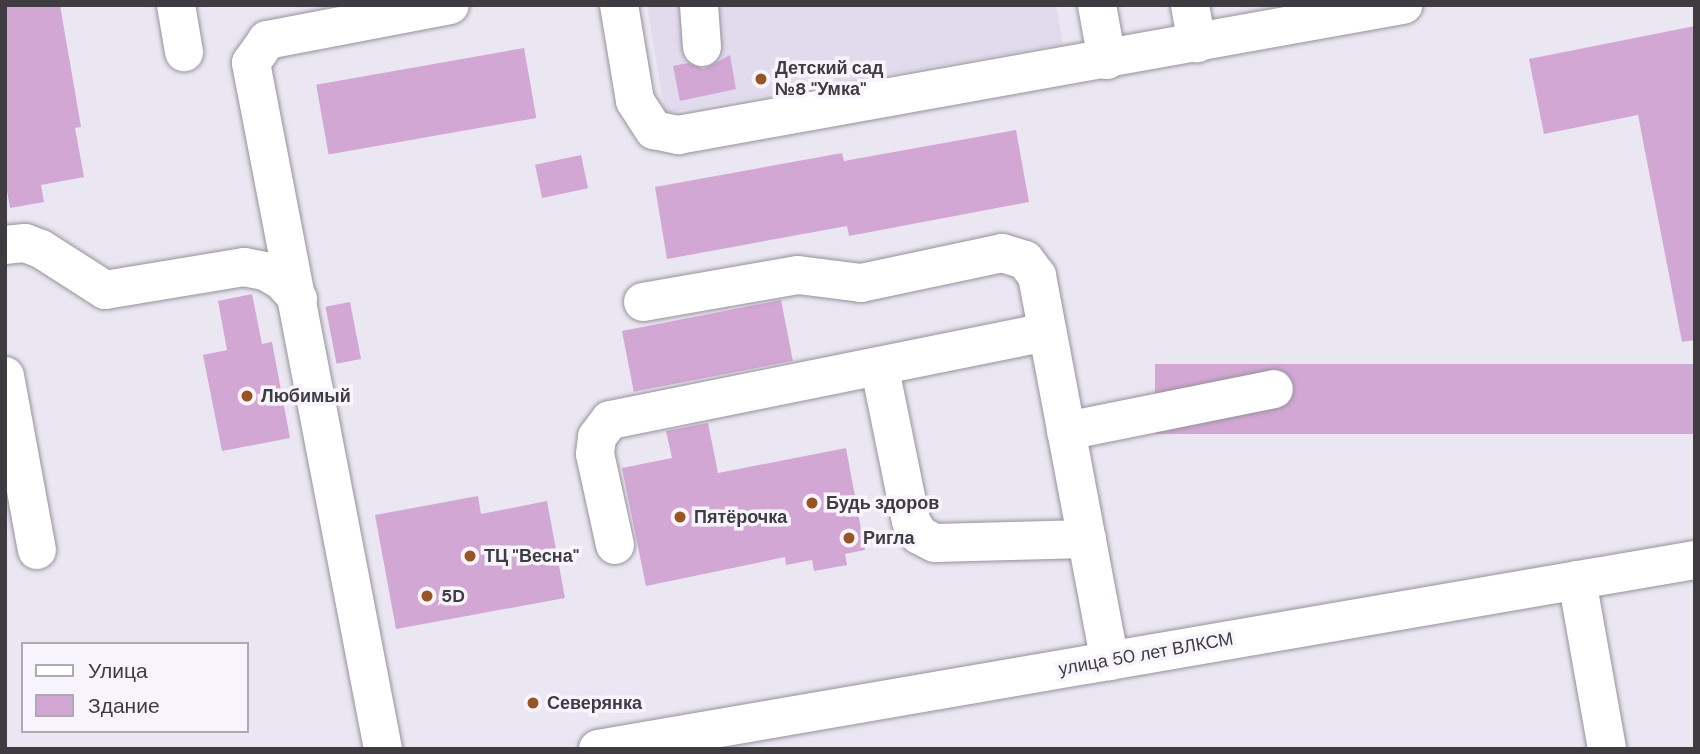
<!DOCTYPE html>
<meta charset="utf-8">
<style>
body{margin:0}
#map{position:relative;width:1700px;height:754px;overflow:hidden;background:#ebe7f2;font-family:"DM Sans",sans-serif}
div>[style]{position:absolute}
.built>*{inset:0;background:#e2dbee}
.building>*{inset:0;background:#d3a7d4;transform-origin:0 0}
.roads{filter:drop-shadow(0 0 2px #96929c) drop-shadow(0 0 2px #96929c)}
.minor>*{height:38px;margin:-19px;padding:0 19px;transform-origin:19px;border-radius:19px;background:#fff}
.major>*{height:38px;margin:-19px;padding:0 19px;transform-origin:19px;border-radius:19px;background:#fff}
.dots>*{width:19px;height:19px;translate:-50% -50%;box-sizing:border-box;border:4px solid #f8f4fe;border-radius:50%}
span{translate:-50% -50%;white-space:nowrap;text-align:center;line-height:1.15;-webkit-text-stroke:7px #f8f4fe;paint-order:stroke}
.poi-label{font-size:18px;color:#3e3c41;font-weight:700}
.left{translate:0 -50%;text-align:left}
.street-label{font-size:18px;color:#3e3c41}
.frame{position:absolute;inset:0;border:7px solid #3e3c41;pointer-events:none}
.legend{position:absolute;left:21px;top:642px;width:228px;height:91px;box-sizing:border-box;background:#f8f4fe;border:2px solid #aeaab2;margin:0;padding:9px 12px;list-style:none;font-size:21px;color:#3e3c41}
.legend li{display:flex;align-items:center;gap:14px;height:35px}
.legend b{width:35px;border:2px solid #aeaab2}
</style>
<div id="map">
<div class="built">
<i style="clip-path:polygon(647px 5px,1056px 5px,1063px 44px,665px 113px)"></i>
</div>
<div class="building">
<i style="clip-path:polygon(5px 5px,60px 5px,81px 127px,75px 128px,84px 177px,41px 185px,44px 202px,10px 208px,5px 179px)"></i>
<i style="clip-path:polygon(1695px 26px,1695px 340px,1682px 342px,1638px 115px,1544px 134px,1529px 59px)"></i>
<i style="left:524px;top:48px;width:71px;height:211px;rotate:80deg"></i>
<i style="clip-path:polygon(730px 55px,736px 89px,680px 101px,673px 66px,688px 63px,704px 69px)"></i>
<i style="clip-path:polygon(1016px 130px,1029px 202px,849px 236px,847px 226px,667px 259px,655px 187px,842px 153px,844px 161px)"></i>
<i style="left:581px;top:155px;width:34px;height:47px;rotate:78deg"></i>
<i style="clip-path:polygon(252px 294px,262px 344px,272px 342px,290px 438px,222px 451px,203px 355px,227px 350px,218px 301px)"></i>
<i style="left:781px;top:300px;width:62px;height:162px;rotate:79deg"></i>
<i style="left:350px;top:302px;width:58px;height:25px;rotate:79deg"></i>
<i style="left:1695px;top:364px;width:70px;height:540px;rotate:90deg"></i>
<i style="clip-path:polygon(708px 423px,718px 473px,846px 448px,865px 550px,845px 554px,847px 565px,814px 571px,812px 560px,786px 565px,785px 557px,646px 586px,622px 468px,672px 458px,666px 431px)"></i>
<i style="clip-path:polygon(478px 496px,481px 514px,547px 501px,565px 598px,396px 629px,375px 515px)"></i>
</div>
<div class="roads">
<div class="minor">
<i style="left:176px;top:5px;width:48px;rotate:80.3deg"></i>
<i style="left:619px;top:5px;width:97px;rotate:80.5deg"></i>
<i style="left:635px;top:101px;width:35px;rotate:57deg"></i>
<i style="left:654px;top:130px;width:25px;rotate:12deg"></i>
<i style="left:678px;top:135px;width:737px;rotate:-10.17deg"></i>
<i style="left:699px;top:5px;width:42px;rotate:85.9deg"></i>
<i style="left:1097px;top:5px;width:56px;rotate:79.7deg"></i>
<i style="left:1190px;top:5px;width:39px;rotate:80deg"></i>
<i style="left:5px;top:245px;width:20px;rotate:-6deg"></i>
<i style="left:25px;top:243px;width:17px;rotate:21deg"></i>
<i style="left:41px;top:249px;width:76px;rotate:32.6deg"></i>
<i style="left:105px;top:290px;width:141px;rotate:-9.4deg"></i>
<i style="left:244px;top:267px;width:21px;rotate:11deg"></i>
<i style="left:265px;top:271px;width:20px;rotate:30deg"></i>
<i style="left:282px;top:281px;width:24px;rotate:48deg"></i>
<i style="left:643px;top:302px;width:157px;rotate:-9.9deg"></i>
<i style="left:798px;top:275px;width:64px;rotate:7.2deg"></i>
<i style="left:861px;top:283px;width:144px;rotate:-12deg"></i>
<i style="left:1002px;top:253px;width:24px;rotate:17deg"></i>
<i style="left:1025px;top:260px;width:20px;rotate:53deg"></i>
<i style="left:1037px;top:276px;width:392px;rotate:79.3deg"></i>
<i style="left:880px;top:369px;width:155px;rotate:78.5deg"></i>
<i style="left:911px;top:521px;width:16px;rotate:60deg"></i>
<i style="left:919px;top:535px;width:18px;rotate:27deg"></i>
<i style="left:935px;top:543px;width:152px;rotate:-1.5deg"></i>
<i style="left:5px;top:376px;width:177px;rotate:79.6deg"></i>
<i style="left:1066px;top:431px;width:212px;rotate:-11.4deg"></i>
<i style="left:615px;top:545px;width:93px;rotate:-102.4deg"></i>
<i style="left:595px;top:454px;width:17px;rotate:-83deg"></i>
<i style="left:597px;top:437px;width:21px;rotate:-53deg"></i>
<i style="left:610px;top:420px;width:446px;rotate:-11.4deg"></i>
<i style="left:1577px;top:580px;width:172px;rotate:79.9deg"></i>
<i style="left:383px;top:749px;width:699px;rotate:-100.89deg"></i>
<i style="left:251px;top:63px;width:28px;rotate:-55deg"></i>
<i style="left:267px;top:40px;width:186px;rotate:-10.8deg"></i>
</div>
<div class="major">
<i style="left:598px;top:749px;width:1113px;rotate:-9.78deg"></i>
</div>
</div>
<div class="dots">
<i style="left:761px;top:79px;background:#975523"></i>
<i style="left:247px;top:396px;background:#975523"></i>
<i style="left:812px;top:503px;background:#975523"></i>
<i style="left:680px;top:517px;background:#975523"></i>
<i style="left:849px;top:538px;background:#975523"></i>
<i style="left:470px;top:556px;background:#975523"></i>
<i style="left:427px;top:596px;background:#975523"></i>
<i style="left:533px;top:703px;background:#975523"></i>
</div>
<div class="poi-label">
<span class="left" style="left:775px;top:79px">Детский сад<br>№8 "Умка"</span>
<span class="left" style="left:261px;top:396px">Любимый</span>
<span class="left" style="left:826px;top:503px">Будь здоров</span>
<span class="left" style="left:694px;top:517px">Пятёрочка</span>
<span class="left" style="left:863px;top:538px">Ригла</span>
<span class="left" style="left:484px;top:556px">ТЦ "Весна"</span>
<span class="left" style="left:441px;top:596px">5D</span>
<span class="left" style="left:547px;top:703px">Северянка</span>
</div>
<div class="street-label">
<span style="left:1146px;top:654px;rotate:-10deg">улица 50 лет ВЛКСМ</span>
</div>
<div class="frame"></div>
<ul class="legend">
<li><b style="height:9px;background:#fff"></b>Улица</li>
<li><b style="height:19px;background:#d3a7d4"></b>Здание</li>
</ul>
</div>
